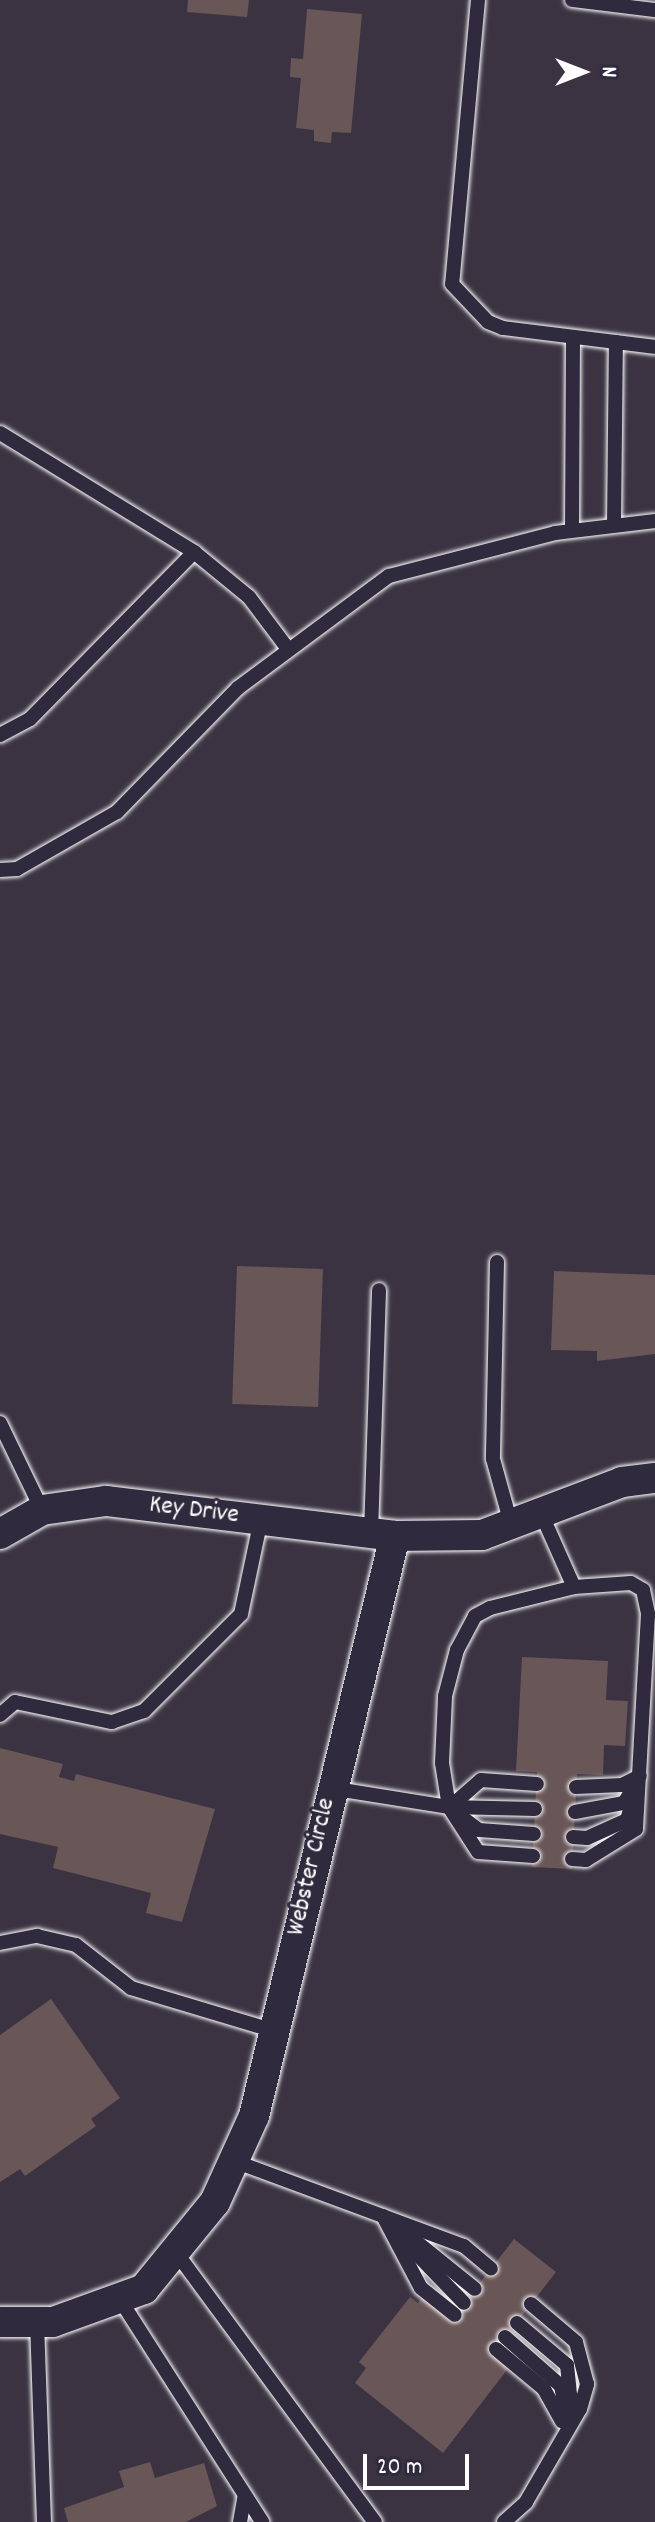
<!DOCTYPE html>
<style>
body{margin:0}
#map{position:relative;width:655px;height:2522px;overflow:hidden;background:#3b3342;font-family:Dekko,sans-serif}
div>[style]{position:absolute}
.building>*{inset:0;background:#695657;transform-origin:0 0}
.roads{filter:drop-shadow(0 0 2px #fff) drop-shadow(0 0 2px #fff)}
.lane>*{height:14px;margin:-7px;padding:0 7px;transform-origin:7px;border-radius:7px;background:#2f2a3d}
.street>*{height:30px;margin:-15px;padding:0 15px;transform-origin:15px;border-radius:15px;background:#2f2a3d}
span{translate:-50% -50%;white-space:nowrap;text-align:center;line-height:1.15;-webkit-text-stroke:6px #2f2a3d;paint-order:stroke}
.street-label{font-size:26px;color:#fff}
.north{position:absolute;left:543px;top:32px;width:80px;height:80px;-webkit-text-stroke:6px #2f2a3d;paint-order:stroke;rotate:90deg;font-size:22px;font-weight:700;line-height:32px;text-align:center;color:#fff}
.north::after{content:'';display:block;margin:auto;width:28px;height:36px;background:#fff;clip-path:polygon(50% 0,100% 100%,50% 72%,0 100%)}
.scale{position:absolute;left:363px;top:2454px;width:106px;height:36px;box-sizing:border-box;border:4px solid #fff;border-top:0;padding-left:10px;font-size:24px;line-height:28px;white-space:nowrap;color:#fff;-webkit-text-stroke:6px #2f2a3d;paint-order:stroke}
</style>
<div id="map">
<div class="building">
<i style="clip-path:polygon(188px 0,249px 0,247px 17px,187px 12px)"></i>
<i style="clip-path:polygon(307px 9px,362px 14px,351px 133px,332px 132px,331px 143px,314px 141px,314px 130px,296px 128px,301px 78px,290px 77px,291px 58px,303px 59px)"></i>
<i style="left:237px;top:1266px;width:86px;height:138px;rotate:2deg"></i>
<i style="clip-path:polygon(554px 1271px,655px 1275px,655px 1354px,597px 1361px,597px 1351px,551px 1350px)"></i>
<i style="clip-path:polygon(522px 1657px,608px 1661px,606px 1700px,628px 1701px,625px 1746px,604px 1745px,603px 1775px,577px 1774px,572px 1869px,532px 1867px,537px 1772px,516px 1771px)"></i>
<i style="clip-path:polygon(0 1748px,63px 1764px,59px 1777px,74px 1781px,76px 1774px,215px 1809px,182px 1922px,146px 1913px,151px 1893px,53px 1868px,58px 1847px,0 1834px)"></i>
<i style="clip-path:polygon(51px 1999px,120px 2098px,91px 2119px,96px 2126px,25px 2176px,20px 2169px,0 2182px,0 2035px)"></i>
<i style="clip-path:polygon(514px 2239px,556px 2272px,493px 2353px,510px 2366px,443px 2453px,355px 2383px,366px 2368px,359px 2362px,410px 2297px,418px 2303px,422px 2297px,451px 2320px)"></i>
<i style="clip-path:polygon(150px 2462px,155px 2478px,204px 2463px,217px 2506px,186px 2522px,68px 2522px,64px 2508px,124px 2487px,119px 2471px)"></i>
</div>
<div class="roads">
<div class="lane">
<i style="left:478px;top:0;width:285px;rotate:95.2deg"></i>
<i style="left:452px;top:284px;width:52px;rotate:46.5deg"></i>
<i style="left:488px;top:322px;width:16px;rotate:22deg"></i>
<i style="left:503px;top:328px;width:153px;rotate:7.1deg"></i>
<i style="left:572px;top:0;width:84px;rotate:6.9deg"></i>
<i style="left:0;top:433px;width:228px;rotate:31.5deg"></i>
<i style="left:194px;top:552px;width:71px;rotate:39.3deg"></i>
<i style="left:249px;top:597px;width:65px;rotate:53.1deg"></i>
<i style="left:614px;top:525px;width:183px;rotate:-89.4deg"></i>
<i style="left:572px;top:530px;width:193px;rotate:-89.7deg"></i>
<i style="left:0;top:735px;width:34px;rotate:-28deg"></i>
<i style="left:30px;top:719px;width:234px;rotate:-45.5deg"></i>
<i style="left:0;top:870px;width:17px;rotate:-3deg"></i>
<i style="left:17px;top:869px;width:115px;rotate:-29.7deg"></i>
<i style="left:117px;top:812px;width:173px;rotate:-45.7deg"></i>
<i style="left:238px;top:688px;width:188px;rotate:-36.6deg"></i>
<i style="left:389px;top:576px;width:171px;rotate:-14.5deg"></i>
<i style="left:555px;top:533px;width:101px;rotate:-6.8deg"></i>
<i style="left:497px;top:1262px;width:197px;rotate:91.2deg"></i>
<i style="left:493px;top:1459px;width:67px;rotate:74.5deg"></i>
<i style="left:0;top:1423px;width:97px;rotate:64.2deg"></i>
<i style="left:541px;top:1513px;width:81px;rotate:66deg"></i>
<i style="left:371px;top:1533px;width:243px;rotate:-88.1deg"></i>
<i style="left:0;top:1715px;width:20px;rotate:-41deg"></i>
<i style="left:15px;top:1702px;width:99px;rotate:11.7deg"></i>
<i style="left:112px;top:1722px;width:34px;rotate:-19deg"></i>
<i style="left:144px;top:1711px;width:137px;rotate:-45deg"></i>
<i style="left:241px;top:1614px;width:97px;rotate:-78.1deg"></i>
<i style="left:576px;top:1787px;width:46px;rotate:-2.5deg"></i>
<i style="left:622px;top:1785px;width:20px;rotate:-27deg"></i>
<i style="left:330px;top:1788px;width:121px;rotate:9.1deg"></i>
<i style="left:449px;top:1807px;width:86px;rotate:1.3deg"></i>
<i style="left:450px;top:1807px;width:41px;rotate:-41.1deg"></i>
<i style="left:481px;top:1780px;width:56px;rotate:4.1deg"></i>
<i style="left:575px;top:1812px;width:50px;rotate:-10.4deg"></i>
<i style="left:624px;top:1803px;width:15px;rotate:-58deg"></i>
<i style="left:459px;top:1815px;width:25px;rotate:37deg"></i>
<i style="left:479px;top:1830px;width:55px;rotate:4.2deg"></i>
<i style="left:573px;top:1837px;width:14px;rotate:4deg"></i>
<i style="left:587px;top:1838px;width:44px;rotate:-24.2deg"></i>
<i style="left:627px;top:1820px;width:18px;rotate:-74deg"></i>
<i style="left:533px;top:1856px;width:55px;rotate:-175.8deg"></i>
<i style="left:478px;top:1852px;width:54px;rotate:-122.8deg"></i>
<i style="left:449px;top:1807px;width:45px;rotate:-99deg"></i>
<i style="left:442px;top:1763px;width:67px;rotate:-87.4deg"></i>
<i style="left:445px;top:1696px;width:48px;rotate:-75.4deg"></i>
<i style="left:457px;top:1650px;width:38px;rotate:-62deg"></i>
<i style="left:475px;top:1616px;width:17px;rotate:-28deg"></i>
<i style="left:490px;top:1608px;width:87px;rotate:-14deg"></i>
<i style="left:574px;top:1587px;width:57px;rotate:-4deg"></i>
<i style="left:631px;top:1583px;width:14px;rotate:30deg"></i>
<i style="left:643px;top:1590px;width:25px;rotate:78deg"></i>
<i style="left:648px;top:1614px;width:215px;rotate:93.2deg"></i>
<i style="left:636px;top:1829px;width:59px;rotate:148.2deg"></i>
<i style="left:586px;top:1860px;width:14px;rotate:-176deg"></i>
<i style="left:0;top:1943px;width:38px;rotate:-11deg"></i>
<i style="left:37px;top:1936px;width:40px;rotate:13deg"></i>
<i style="left:76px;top:1945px;width:70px;rotate:38deg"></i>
<i style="left:131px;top:1988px;width:149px;rotate:16.7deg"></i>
<i style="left:234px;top:2161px;width:245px;rotate:20.3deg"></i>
<i style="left:464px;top:2246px;width:35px;rotate:40deg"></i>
<i style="left:383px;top:2216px;width:81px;rotate:62.2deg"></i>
<i style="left:421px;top:2288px;width:43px;rotate:38.5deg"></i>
<i style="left:403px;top:2231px;width:92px;rotate:38.9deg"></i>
<i style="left:404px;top:2241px;width:86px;rotate:45.9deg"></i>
<i style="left:175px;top:2251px;width:337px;rotate:53.6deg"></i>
<i style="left:119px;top:2298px;width:266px;rotate:57.4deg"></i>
<i style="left:37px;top:2322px;width:200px;rotate:88deg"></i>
<i style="left:517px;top:2323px;width:65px;rotate:40deg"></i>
<i style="left:567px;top:2365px;width:48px;rotate:84.1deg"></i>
<i style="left:505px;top:2337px;width:74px;rotate:41.2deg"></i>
<i style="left:561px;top:2386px;width:26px;rotate:79deg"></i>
<i style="left:496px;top:2349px;width:62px;rotate:39.8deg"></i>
<i style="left:544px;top:2389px;width:37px;rotate:61deg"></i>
<i style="left:240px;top:2522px;width:27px;rotate:-80deg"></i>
<i style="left:504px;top:2522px;width:30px;rotate:-42deg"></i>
<i style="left:526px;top:2502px;width:108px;rotate:-59.9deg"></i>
<i style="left:580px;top:2409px;width:26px;rotate:-74deg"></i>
<i style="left:587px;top:2384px;width:43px;rotate:-104.7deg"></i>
<i style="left:576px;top:2342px;width:59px;rotate:-139.8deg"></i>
</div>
<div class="street">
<i style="left:0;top:1534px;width:48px;rotate:-29.7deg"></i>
<i style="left:42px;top:1510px;width:65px;rotate:-8deg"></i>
<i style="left:106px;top:1501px;width:291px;rotate:6.9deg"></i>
<i style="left:0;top:2322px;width:53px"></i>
<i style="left:53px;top:2322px;width:97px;rotate:-19.9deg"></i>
<i style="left:144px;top:2289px;width:112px;rotate:-50.8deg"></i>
<i style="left:215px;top:2202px;width:94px;rotate:-65.6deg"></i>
<i style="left:254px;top:2116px;width:597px;rotate:-76.34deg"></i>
<i style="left:395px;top:1536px;width:87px;rotate:-0.7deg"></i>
<i style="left:482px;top:1535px;width:150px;rotate:-20.7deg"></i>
<i style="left:622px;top:1482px;width:33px;rotate:-7deg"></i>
</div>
</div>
<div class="street-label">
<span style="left:194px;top:1511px;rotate:7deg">Key Drive</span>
<span style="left:312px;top:1867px;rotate:-77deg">Webster Circle</span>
</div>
<div class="north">N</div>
<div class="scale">20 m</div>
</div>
